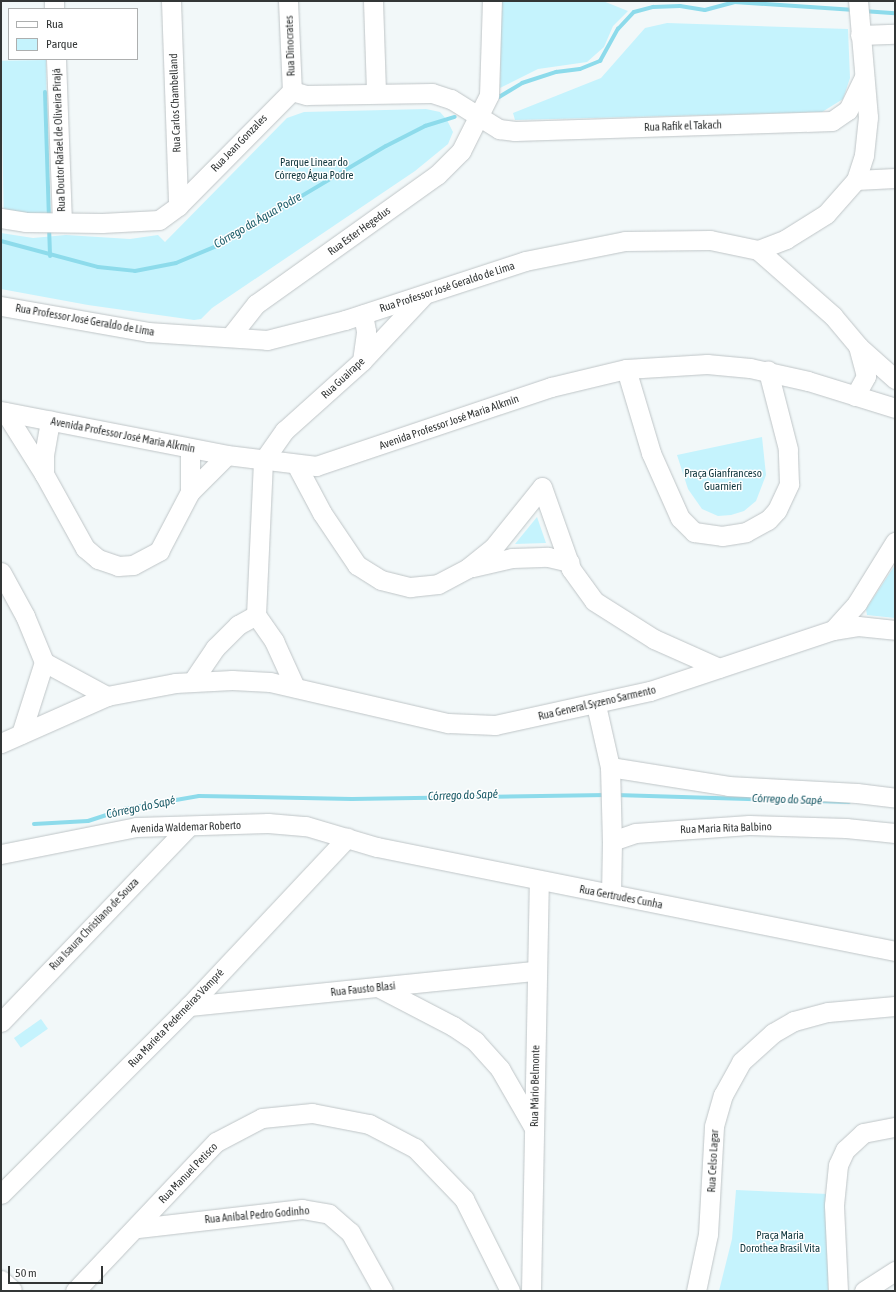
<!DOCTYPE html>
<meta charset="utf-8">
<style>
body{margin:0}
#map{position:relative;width:896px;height:1292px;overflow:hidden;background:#f2f8f9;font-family:"Asap Condensed",sans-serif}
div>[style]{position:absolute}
.green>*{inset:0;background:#c5f3fd;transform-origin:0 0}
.stream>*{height:4px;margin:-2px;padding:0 2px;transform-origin:2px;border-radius:2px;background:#8ddbeb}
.roads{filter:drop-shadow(0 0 1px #bfc5c7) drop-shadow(0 0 1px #bfc5c7)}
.minor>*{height:19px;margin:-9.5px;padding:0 9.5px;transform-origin:9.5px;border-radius:9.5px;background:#fff}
.major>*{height:22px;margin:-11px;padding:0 11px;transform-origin:11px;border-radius:11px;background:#fff}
span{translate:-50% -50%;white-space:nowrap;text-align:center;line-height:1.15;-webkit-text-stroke:3px #fff;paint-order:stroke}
.street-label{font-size:11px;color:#333636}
.park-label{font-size:11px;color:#10363d}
.water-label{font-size:12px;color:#205f6b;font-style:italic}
.frame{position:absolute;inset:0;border:2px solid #333636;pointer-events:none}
.legend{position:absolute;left:8px;top:8px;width:130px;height:52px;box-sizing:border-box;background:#fff;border:1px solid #adafaf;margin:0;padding:5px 7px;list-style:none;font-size:12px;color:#333636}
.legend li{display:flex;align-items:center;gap:8px;height:20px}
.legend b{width:20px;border:1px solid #adafaf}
.scale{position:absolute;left:8px;top:1266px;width:95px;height:18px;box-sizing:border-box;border:2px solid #333636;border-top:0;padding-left:5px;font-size:12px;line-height:14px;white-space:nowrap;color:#333636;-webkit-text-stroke:3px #fff;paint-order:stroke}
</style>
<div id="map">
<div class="green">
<i style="clip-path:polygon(501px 1px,603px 1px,628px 11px,613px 26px,604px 47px,587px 62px,538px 69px,500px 88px)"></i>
<i style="clip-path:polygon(667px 23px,848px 29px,850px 78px,843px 99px,822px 112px,515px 120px,513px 113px,601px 78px,645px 28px)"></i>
<i style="left:46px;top:60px;width:153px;height:45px;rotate:89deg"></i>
<i style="clip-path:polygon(426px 109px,440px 112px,447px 120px,453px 132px,448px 144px,415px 171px,212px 308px,201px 319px,194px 320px,88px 305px,1px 289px,1px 233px,33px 238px,66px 235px,130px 239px,158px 235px,165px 242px,287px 118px,304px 112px)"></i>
<i style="clip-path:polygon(762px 437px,766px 475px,756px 501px,744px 511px,731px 515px,718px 516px,702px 509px,688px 489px,677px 455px)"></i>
<i style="clip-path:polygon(537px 517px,546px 543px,515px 544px)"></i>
<i style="clip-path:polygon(895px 565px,895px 618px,867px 615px,866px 609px)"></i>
<i style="left:41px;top:1019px;width:12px;height:33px;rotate:55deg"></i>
<i style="clip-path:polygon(736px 1190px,828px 1194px,828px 1291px,719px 1291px,732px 1239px)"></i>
</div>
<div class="stream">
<i style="left:863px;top:11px;width:32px;rotate:4deg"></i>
<i style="left:45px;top:92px;width:125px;rotate:88.2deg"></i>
<i style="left:499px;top:97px;width:27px;rotate:-31deg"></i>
<i style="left:522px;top:83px;width:36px;rotate:-18deg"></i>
<i style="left:556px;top:72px;width:24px;rotate:-7deg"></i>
<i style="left:580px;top:69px;width:22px;rotate:-22deg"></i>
<i style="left:600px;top:61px;width:37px;rotate:-61deg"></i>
<i style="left:618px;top:29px;width:23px;rotate:-47deg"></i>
<i style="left:634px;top:12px;width:20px;rotate:-15deg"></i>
<i style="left:653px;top:7px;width:27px;rotate:-2deg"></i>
<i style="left:680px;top:6px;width:25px;rotate:9deg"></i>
<i style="left:705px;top:10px;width:30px;rotate:-15deg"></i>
<i style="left:734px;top:2px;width:121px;rotate:3.8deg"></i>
<i style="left:49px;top:226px;width:30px;rotate:88deg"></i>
<i style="left:1px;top:241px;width:100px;rotate:15deg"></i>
<i style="left:98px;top:267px;width:37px;rotate:6deg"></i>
<i style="left:135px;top:271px;width:42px;rotate:-11deg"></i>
<i style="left:176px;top:263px;width:47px;rotate:-22.7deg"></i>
<i style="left:219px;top:245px;width:194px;rotate:-30.7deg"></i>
<i style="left:386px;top:146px;width:44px;rotate:-27.1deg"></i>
<i style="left:425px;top:126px;width:31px;rotate:-17deg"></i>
<i style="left:616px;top:795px;width:233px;rotate:1.7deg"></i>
<i style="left:34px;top:824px;width:54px;rotate:-3.2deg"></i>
<i style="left:88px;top:821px;width:38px;rotate:-18deg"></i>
<i style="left:124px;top:809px;width:76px;rotate:-9.8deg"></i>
<i style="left:199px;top:796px;width:153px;rotate:1.1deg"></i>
<i style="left:352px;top:799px;width:255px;rotate:-0.9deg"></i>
</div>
<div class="roads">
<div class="minor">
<i style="left:54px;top:1px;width:8px;rotate:90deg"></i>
<i style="left:171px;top:1px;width:205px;rotate:88deg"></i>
<i style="left:288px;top:1px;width:90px;rotate:87.5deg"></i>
<i style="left:373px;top:1px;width:92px;rotate:88.1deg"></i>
<i style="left:860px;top:35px;width:35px;rotate:-2deg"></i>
<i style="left:56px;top:59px;width:162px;rotate:87.9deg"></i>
<i style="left:856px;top:180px;width:39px;rotate:-3deg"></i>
<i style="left:1px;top:218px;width:24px;rotate:9deg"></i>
<i style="left:25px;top:222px;width:77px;rotate:0.7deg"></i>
<i style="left:102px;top:223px;width:57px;rotate:-3deg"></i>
<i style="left:159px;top:220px;width:24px;rotate:-36deg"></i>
<i style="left:178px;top:206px;width:162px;rotate:-45.3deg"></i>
<i style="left:292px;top:91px;width:15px;rotate:16deg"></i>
<i style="left:306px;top:95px;width:126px;rotate:-0.9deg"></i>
<i style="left:432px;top:93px;width:20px;rotate:18deg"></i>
<i style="left:451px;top:99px;width:57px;rotate:32deg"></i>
<i style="left:499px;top:129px;width:16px;rotate:7deg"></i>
<i style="left:515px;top:131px;width:317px;rotate:-1.8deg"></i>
<i style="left:832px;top:121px;width:19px;rotate:-35deg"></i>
<i style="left:848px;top:110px;width:37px;rotate:-64deg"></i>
<i style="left:758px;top:250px;width:30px;rotate:-21deg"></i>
<i style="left:786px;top:239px;width:47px;rotate:-32deg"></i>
<i style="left:826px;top:214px;width:45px;rotate:-48.6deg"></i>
<i style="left:856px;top:180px;width:26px;rotate:-72deg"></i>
<i style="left:864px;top:155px;width:38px;rotate:-84deg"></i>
<i style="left:868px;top:117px;width:116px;rotate:-94.9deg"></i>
<i style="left:1px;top:306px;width:149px;rotate:10deg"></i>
<i style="left:148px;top:332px;width:119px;rotate:3.8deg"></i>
<i style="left:267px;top:340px;width:81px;rotate:-14.4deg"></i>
<i style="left:345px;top:320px;width:189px;rotate:-18.1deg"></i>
<i style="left:525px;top:261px;width:102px;rotate:-11.3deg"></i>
<i style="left:625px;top:241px;width:85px;rotate:-0.7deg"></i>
<i style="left:710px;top:240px;width:49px;rotate:11.8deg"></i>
<i style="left:758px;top:250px;width:100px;rotate:41.3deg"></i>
<i style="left:833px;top:316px;width:39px;rotate:50deg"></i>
<i style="left:858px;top:346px;width:50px;rotate:41.7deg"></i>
<i style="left:230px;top:337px;width:42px;rotate:-51.8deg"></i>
<i style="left:256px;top:304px;width:222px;rotate:-35.5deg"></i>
<i style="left:437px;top:175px;width:34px;rotate:-45deg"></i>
<i style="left:461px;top:151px;width:63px;rotate:-63.4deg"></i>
<i style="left:489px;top:95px;width:94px;rotate:-88.2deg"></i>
<i style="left:362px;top:361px;width:30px;rotate:-82deg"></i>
<i style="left:366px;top:331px;width:17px;rotate:-100deg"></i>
<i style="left:626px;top:369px;width:88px;rotate:73.4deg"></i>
<i style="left:651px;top:453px;width:71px;rotate:66deg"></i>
<i style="left:680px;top:518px;width:20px;rotate:45deg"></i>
<i style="left:694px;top:532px;width:28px;rotate:8deg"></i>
<i style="left:722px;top:536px;width:24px;rotate:-9deg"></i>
<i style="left:746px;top:532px;width:25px;rotate:-29deg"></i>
<i style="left:768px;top:520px;width:13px;rotate:-48deg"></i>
<i style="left:777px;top:510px;width:29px;rotate:-65deg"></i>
<i style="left:789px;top:484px;width:35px;rotate:-92deg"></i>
<i style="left:788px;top:449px;width:81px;rotate:-104.4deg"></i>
<i style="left:855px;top:396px;width:23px;rotate:-61deg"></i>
<i style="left:866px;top:376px;width:31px;rotate:-105deg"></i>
<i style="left:1px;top:411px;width:230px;rotate:11deg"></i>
<i style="left:227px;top:455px;width:90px;rotate:7deg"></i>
<i style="left:316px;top:466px;width:248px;rotate:-18.6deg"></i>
<i style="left:551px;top:387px;width:77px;rotate:-13.5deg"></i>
<i style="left:626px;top:369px;width:81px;rotate:-3.5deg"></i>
<i style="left:707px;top:364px;width:43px;rotate:5.3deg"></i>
<i style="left:750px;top:368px;width:59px;rotate:12.6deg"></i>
<i style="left:808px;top:381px;width:91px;rotate:17.2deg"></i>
<i style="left:5px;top:412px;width:73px;rotate:57.8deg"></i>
<i style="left:44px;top:474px;width:85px;rotate:61deg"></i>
<i style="left:85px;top:548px;width:17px;rotate:40deg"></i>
<i style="left:98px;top:559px;width:21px;rotate:19deg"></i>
<i style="left:118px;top:566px;width:15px;rotate:-4deg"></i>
<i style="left:133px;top:565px;width:30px;rotate:-28deg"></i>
<i style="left:159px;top:551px;width:67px;rotate:-62.3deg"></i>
<i style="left:190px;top:492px;width:52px;rotate:-45deg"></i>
<i style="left:297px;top:466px;width:53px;rotate:62deg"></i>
<i style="left:322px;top:513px;width:63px;rotate:56.1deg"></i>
<i style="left:357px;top:565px;width:28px;rotate:32deg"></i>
<i style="left:381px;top:580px;width:30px;rotate:14deg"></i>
<i style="left:410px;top:587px;width:28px;rotate:-6deg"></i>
<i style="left:438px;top:584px;width:34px;rotate:-28deg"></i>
<i style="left:468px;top:568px;width:32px;rotate:-39deg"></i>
<i style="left:493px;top:548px;width:78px;rotate:-51.2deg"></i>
<i style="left:542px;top:487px;width:87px;rotate:70.5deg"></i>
<i style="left:571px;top:569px;width:39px;rotate:54deg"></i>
<i style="left:594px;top:601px;width:71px;rotate:32.3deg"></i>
<i style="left:654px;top:639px;width:71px;rotate:24deg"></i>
<i style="left:44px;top:474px;width:19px;rotate:-90deg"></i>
<i style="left:44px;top:455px;width:35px;rotate:-80deg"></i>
<i style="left:190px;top:492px;width:44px;rotate:-90deg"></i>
<i style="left:473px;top:567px;width:40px;rotate:-13deg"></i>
<i style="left:512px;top:558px;width:36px;rotate:-2deg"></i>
<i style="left:548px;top:557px;width:22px;rotate:13deg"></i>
<i style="left:1px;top:572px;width:50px;rotate:61.4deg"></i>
<i style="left:25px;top:616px;width:50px;rotate:67.6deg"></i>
<i style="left:44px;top:662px;width:72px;rotate:28.4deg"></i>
<i style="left:256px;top:615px;width:154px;rotate:-87.4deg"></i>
<i style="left:263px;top:461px;width:37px;rotate:-55deg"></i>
<i style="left:284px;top:431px;width:105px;rotate:-41.9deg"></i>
<i style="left:362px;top:361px;width:89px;rotate:-46.8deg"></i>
<i style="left:256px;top:615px;width:32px;rotate:55deg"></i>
<i style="left:274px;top:641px;width:51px;rotate:65.5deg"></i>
<i style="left:833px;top:630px;width:36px;rotate:-48deg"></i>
<i style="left:857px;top:603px;width:72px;rotate:-58.1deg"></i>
<i style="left:192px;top:682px;width:41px;rotate:-55.9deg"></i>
<i style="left:215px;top:648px;width:33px;rotate:-45deg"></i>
<i style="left:238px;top:625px;width:21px;rotate:-29deg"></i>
<i style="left:596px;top:705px;width:64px;rotate:77.3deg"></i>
<i style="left:610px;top:767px;width:74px;rotate:88.5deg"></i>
<i style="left:21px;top:734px;width:76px;rotate:-72.3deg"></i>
<i style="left:1px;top:743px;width:116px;rotate:-23.9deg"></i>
<i style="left:107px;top:696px;width:69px;rotate:-10.8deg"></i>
<i style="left:175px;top:683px;width:57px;rotate:-3deg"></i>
<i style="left:232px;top:680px;width:38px;rotate:3deg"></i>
<i style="left:270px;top:682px;width:183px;rotate:13deg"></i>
<i style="left:448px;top:723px;width:47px;rotate:2.4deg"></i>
<i style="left:495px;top:725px;width:159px;rotate:-12.4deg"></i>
<i style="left:650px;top:691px;width:193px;rotate:-18.4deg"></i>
<i style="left:833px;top:630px;width:25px;rotate:-9deg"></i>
<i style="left:858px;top:626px;width:37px;rotate:6deg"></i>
<i style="left:610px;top:767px;width:120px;rotate:9.1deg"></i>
<i style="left:728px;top:786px;width:129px;rotate:3.1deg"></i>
<i style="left:857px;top:793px;width:38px;rotate:7deg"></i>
<i style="left:1px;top:854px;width:138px;rotate:-11.3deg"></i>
<i style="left:136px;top:827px;width:132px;rotate:-1.7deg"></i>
<i style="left:268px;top:823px;width:38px;rotate:5deg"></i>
<i style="left:306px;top:826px;width:74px;rotate:16.5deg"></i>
<i style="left:377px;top:847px;width:528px;rotate:11.35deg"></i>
<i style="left:611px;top:894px;width:53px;rotate:-88.9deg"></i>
<i style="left:612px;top:841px;width:24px;rotate:-19deg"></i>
<i style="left:635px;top:833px;width:114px;rotate:-4deg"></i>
<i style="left:749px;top:825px;width:97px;rotate:1.8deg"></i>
<i style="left:846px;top:828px;width:49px;rotate:5.8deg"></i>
<i style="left:378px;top:987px;width:85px;rotate:27.5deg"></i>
<i style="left:453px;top:1026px;width:27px;rotate:34deg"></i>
<i style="left:475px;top:1041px;width:38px;rotate:48deg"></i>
<i style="left:500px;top:1069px;width:68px;rotate:60deg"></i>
<i style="left:189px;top:1006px;width:349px;rotate:-5.8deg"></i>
<i style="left:1px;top:1022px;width:270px;rotate:-46.2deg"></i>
<i style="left:1px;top:1194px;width:266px;rotate:-45deg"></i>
<i style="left:189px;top:1006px;width:231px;rotate:-46.8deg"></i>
<i style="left:138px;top:1228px;width:165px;rotate:-6.6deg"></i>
<i style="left:302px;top:1209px;width:27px;rotate:10deg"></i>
<i style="left:329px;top:1214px;width:28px;rotate:41deg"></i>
<i style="left:350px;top:1232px;width:68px;rotate:60.8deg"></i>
<i style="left:75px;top:1291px;width:205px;rotate:-46.6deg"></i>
<i style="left:216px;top:1142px;width:52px;rotate:-27.6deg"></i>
<i style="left:262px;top:1118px;width:50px;rotate:-5.7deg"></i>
<i style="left:312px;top:1113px;width:58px;rotate:10.9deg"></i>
<i style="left:369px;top:1124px;width:52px;rotate:27.6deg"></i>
<i style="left:415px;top:1148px;width:71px;rotate:46.1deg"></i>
<i style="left:464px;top:1199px;width:103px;rotate:63.4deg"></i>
<i style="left:531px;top:1291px;width:409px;rotate:-88.9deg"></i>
<i style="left:696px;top:1291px;width:58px;rotate:-78.1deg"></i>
<i style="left:708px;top:1234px;width:108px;rotate:-86.8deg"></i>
<i style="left:714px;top:1126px;width:32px;rotate:-74deg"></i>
<i style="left:723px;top:1095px;width:38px;rotate:-61deg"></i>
<i style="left:741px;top:1062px;width:43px;rotate:-42.2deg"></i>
<i style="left:773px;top:1033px;width:24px;rotate:-30deg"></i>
<i style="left:794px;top:1021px;width:35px;rotate:-15deg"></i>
<i style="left:828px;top:1012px;width:67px;rotate:-5.1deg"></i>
<i style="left:838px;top:1291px;width:86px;rotate:-92.7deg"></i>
<i style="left:834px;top:1205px;width:40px;rotate:-84.3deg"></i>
<i style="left:838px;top:1165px;width:17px;rotate:-65deg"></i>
<i style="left:845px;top:1150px;width:25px;rotate:-43deg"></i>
<i style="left:863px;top:1133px;width:33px;rotate:-11deg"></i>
<i style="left:864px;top:1291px;width:37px;rotate:-33deg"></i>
</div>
<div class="major">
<i style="left:1px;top:1282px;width:13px;rotate:42deg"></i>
</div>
</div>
<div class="street-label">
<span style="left:290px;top:46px;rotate:-92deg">Rua Dinocrates</span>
<span style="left:175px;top:103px;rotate:-92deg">Rua Carlos Chambelland</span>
<span style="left:683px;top:126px;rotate:-2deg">Rua Rafik el Takach</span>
<span style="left:59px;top:140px;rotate:-92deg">Rua Doutor Rafael de Oliveira Pirajá</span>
<span style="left:239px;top:143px;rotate:-46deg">Rua Jean Gonzales</span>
<span style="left:359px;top:231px;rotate:-36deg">Rua Ester Hegedus</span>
<span style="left:447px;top:287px;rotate:-18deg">Rua Professor José Geraldo de Lima</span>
<span style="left:85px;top:320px;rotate:10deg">Rua Professor José Geraldo de Lima</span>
<span style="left:343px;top:378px;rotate:-43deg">Rua Guairape</span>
<span style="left:449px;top:422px;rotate:-19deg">Avenida Professor José Maria Alkmin</span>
<span style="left:123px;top:435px;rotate:11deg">Avenida Professor José Maria Alkmin</span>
<span style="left:597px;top:703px;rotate:-13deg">Rua General Syzeno Sarmento</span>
<span style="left:186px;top:827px;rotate:-2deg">Avenida Waldemar Roberto</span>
<span style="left:726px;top:828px;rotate:-2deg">Rua Maria Rita Balbino</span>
<span style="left:621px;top:897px;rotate:11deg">Rua Gertrudes Cunha</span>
<span style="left:94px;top:924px;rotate:-46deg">Rua Isaura Christiano de Souza</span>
<span style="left:363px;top:989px;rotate:-6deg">Rua Fausto Blasi</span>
<span style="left:176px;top:1018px;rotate:-46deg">Rua Marieta Pederneiras Vampré</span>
<span style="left:535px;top:1086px;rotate:-89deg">Rua Mário Belmonte</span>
<span style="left:713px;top:1161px;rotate:-87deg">Rua Celso Lagar</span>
<span style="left:188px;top:1173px;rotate:-46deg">Rua Manuel Petisco</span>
<span style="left:257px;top:1215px;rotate:-5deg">Rua Aníbal Pedro Godinho</span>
</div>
<div class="park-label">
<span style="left:314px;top:169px">Parque Linear do<br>Córrego Água Podre</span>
<span style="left:723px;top:480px">Praça Gianfranceso<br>Guarnieri</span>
<span style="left:780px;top:1242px">Praça Maria<br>Dorothea Brasil Vita</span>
</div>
<div class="water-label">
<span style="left:258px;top:221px;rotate:-30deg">Córrego da Água Podre</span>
<span style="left:463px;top:796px;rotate:-2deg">Córrego do Sapé</span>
<span style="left:787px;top:800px;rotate:2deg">Córrego do Sapé</span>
<span style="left:141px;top:808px;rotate:-12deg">Córrego do Sapé</span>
</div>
<div class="frame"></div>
<ul class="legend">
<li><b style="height:5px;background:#fff"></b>Rua</li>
<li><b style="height:11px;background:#c5f3fd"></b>Parque</li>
</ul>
<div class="scale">50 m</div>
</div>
